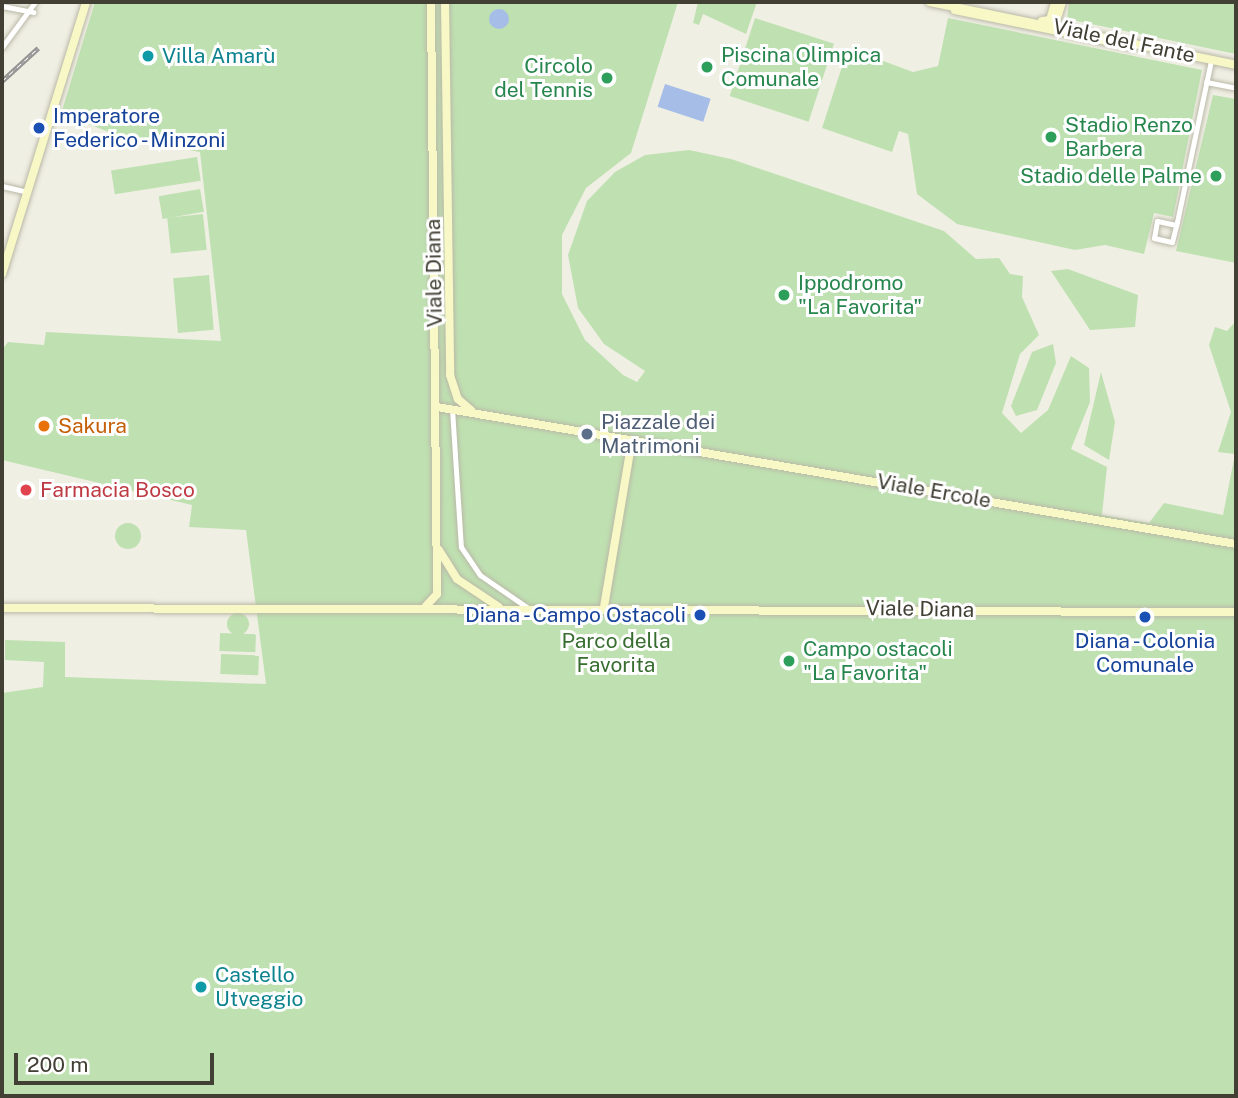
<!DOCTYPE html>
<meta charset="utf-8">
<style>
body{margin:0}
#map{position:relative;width:1238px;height:1098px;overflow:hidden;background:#f0efe4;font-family:"Public Sans",sans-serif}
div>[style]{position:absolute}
.green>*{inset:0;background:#bfe1b1;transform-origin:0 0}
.round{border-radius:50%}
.water>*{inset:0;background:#a6bde8;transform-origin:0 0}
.roads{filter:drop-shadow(0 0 2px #bab9a8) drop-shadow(0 0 2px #bab9a8)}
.street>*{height:5px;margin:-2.5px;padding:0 2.5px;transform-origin:2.5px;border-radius:2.5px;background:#fff}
.secondary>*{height:8px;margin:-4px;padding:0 4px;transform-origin:4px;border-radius:4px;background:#f8f8c6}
.rail>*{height:4.5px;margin-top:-2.25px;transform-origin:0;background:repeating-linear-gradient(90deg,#fff 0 5px,#939393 0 10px);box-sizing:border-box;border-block:2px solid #939393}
.dots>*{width:19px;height:19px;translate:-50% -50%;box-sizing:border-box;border:4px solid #fff;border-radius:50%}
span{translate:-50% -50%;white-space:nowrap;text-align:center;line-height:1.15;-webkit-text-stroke:6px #fff;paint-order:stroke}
.street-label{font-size:21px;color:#424035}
.leisure-label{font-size:21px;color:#27864d}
.left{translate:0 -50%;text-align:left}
.right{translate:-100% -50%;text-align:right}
.culture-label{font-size:21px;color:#0d838f}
.transit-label{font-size:21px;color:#164399}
.service-label{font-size:21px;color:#4e5e75}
.food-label{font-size:21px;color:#c56008}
.health-label{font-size:21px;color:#be3a42}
.park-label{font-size:21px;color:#376d2f}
.frame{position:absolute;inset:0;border:4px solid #424035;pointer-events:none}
.scale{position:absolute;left:14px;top:1053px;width:200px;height:32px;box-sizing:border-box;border:4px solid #424035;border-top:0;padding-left:9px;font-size:21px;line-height:24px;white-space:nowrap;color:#424035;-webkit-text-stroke:5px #fff;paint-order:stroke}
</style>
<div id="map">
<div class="green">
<i style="clip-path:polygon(95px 2px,678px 2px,631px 153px,586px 188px,562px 235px,562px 294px,585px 340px,623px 375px,637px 382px,645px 371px,604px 344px,578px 308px,568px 255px,587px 201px,615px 172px,645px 155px,689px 150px,731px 159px,944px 231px,976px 259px,999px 258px,1010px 274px,1023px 276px,1022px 297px,1039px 335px,1020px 354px,1002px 413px,1021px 433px,1048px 410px,1071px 356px,1089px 368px,1090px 402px,1071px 449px,1107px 467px,1102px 515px,1149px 523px,1164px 503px,1223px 515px,1235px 454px,1218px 452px,1231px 412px,1209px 345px,1215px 327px,1227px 331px,1236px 321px,1236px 1096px,2px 1096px,2px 693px,43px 687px,44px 662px,5px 660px,5px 640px,65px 642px,65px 677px,266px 684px,246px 530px,189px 527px,192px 505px,2px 460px,2px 350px,8px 342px,44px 345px,46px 332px,221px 341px,200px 152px,128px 139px,61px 114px)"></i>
<i style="clip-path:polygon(698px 2px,757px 2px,746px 34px,703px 14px,699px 25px,693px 23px)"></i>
<i style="clip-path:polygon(1069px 2px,1236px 2px,1236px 54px,1067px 19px)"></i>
<i style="left:755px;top:18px;width:83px;height:82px;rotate:18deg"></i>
<i style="clip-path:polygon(948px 18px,1202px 70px,1173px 217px,1154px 213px,1144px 254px,1105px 245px,1075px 250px,957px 224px,917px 194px,908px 134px,899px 131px,892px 152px,822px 128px,848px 48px,913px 72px,938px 66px)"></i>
<i style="clip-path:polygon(1213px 95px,1236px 99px,1236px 263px,1176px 251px)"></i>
<i style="left:197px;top:157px;width:24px;height:87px;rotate:81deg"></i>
<i style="left:200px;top:189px;width:23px;height:42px;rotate:80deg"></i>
<i style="left:203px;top:214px;width:36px;height:36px;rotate:84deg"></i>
<i style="clip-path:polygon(1068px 269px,1138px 295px,1135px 327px,1090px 330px,1051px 271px)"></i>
<i style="left:209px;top:275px;width:55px;height:36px;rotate:85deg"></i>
<i style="clip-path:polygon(1053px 344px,1056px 363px,1037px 410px,1016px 416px,1011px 406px,1032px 352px)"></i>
<i style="clip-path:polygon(1101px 372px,1115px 422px,1109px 460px,1084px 445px)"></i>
<i class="round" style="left:115px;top:523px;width:26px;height:26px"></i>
<i class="round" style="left:227px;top:613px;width:22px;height:22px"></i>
<i style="left:220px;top:633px;width:36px;height:18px;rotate:2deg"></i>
<i style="left:221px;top:654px;width:38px;height:20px;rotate:2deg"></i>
</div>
<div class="water">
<i class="round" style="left:489px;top:9px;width:20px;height:20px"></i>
<i style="left:665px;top:84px;width:48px;height:24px;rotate:18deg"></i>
</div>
<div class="roads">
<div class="street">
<i style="left:2px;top:6px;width:32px;rotate:11deg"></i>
<i style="left:2px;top:47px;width:56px;rotate:-53.7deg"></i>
<i style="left:1206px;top:82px;width:31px;rotate:11deg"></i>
<i style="left:2px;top:186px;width:26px;rotate:13deg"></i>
<i style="left:1176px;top:225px;width:19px;rotate:-168deg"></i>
<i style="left:1157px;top:221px;width:17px;rotate:100deg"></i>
<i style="left:1154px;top:238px;width:18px;rotate:13deg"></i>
<i style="left:1172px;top:242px;width:21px;rotate:-76deg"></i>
<i style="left:1177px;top:222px;width:166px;rotate:-78.1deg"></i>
<i style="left:452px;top:409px;width:138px;rotate:86.3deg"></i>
<i style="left:461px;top:547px;width:34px;rotate:56deg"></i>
<i style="left:480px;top:575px;width:58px;rotate:34.5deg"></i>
</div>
<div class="secondary">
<i style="left:445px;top:2px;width:373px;rotate:89.2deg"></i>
<i style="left:450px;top:375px;width:25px;rotate:72deg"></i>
<i style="left:458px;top:399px;width:18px;rotate:41deg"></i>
<i style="left:930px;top:2px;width:312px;rotate:11.6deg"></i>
<i style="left:955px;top:10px;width:180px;rotate:11.6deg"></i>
<i style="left:1042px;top:21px;width:8px;rotate:-7deg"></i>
<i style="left:1050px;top:20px;width:19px;rotate:-74deg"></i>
<i style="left:1054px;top:27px;width:26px;rotate:-72deg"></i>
<i style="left:2px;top:274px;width:285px;rotate:-72.8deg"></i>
<i style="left:437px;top:407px;width:811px;rotate:9.73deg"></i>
<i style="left:439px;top:550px;width:34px;rotate:58deg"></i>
<i style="left:457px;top:579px;width:50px;rotate:33.7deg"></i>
<i style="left:426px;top:606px;width:16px;rotate:-47deg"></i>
<i style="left:437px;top:594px;width:592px;rotate:-90.58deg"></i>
<i style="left:604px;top:607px;width:169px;rotate:-80.5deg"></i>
<i style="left:2px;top:608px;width:1234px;rotate:0.19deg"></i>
</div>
</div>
<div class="rail">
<i style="left:2px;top:81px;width:49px;rotate:-42.5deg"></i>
</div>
<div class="dots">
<i style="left:148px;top:56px;background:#0f9aa8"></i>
<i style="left:707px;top:67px;background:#2e9e5b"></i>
<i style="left:607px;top:78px;background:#2e9e5b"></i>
<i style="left:39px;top:128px;background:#1a4fb4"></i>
<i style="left:1051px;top:137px;background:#2e9e5b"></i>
<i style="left:1216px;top:176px;background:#2e9e5b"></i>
<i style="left:784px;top:295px;background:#2e9e5b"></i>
<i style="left:44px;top:426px;background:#e8710a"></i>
<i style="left:587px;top:434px;background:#5c6f8a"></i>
<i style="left:26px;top:490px;background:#e0444e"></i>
<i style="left:700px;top:615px;background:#1a4fb4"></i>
<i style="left:1145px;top:617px;background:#1a4fb4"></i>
<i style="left:789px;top:661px;background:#2e9e5b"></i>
<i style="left:201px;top:987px;background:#0f9aa8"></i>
</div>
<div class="street-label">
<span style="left:1124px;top:41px;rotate:12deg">Viale del Fante</span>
<span style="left:434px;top:273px;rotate:-91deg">Viale Diana</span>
<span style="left:934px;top:491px;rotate:10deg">Viale Ercole</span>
<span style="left:920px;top:609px;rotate:1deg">Viale Diana</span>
</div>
<div class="leisure-label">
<span class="left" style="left:721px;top:67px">Piscina Olimpica<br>Comunale</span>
<span class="right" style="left:593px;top:78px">Circolo<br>del Tennis</span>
<span class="left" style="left:1065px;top:137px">Stadio Renzo<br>Barbera</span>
<span class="right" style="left:1202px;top:176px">Stadio delle Palme</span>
<span class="left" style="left:798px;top:295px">Ippodromo<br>"La Favorita"</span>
<span class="left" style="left:803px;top:661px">Campo ostacoli<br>"La Favorita"</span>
</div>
<div class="culture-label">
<span class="left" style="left:162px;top:56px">Villa Amarù</span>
<span class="left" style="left:215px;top:987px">Castello<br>Utveggio</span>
</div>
<div class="transit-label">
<span class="left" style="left:53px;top:128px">Imperatore<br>Federico - Minzoni</span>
<span class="right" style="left:686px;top:615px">Diana - Campo Ostacoli</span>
<span style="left:1145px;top:653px">Diana - Colonia<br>Comunale</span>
</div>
<div class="service-label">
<span class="left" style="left:601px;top:434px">Piazzale dei<br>Matrimoni</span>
</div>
<div class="food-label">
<span class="left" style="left:58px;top:426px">Sakura</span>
</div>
<div class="health-label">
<span class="left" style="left:40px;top:490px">Farmacia Bosco</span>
</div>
<div class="park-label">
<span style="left:616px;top:653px">Parco della<br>Favorita</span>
</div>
<div class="frame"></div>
<div class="scale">200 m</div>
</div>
